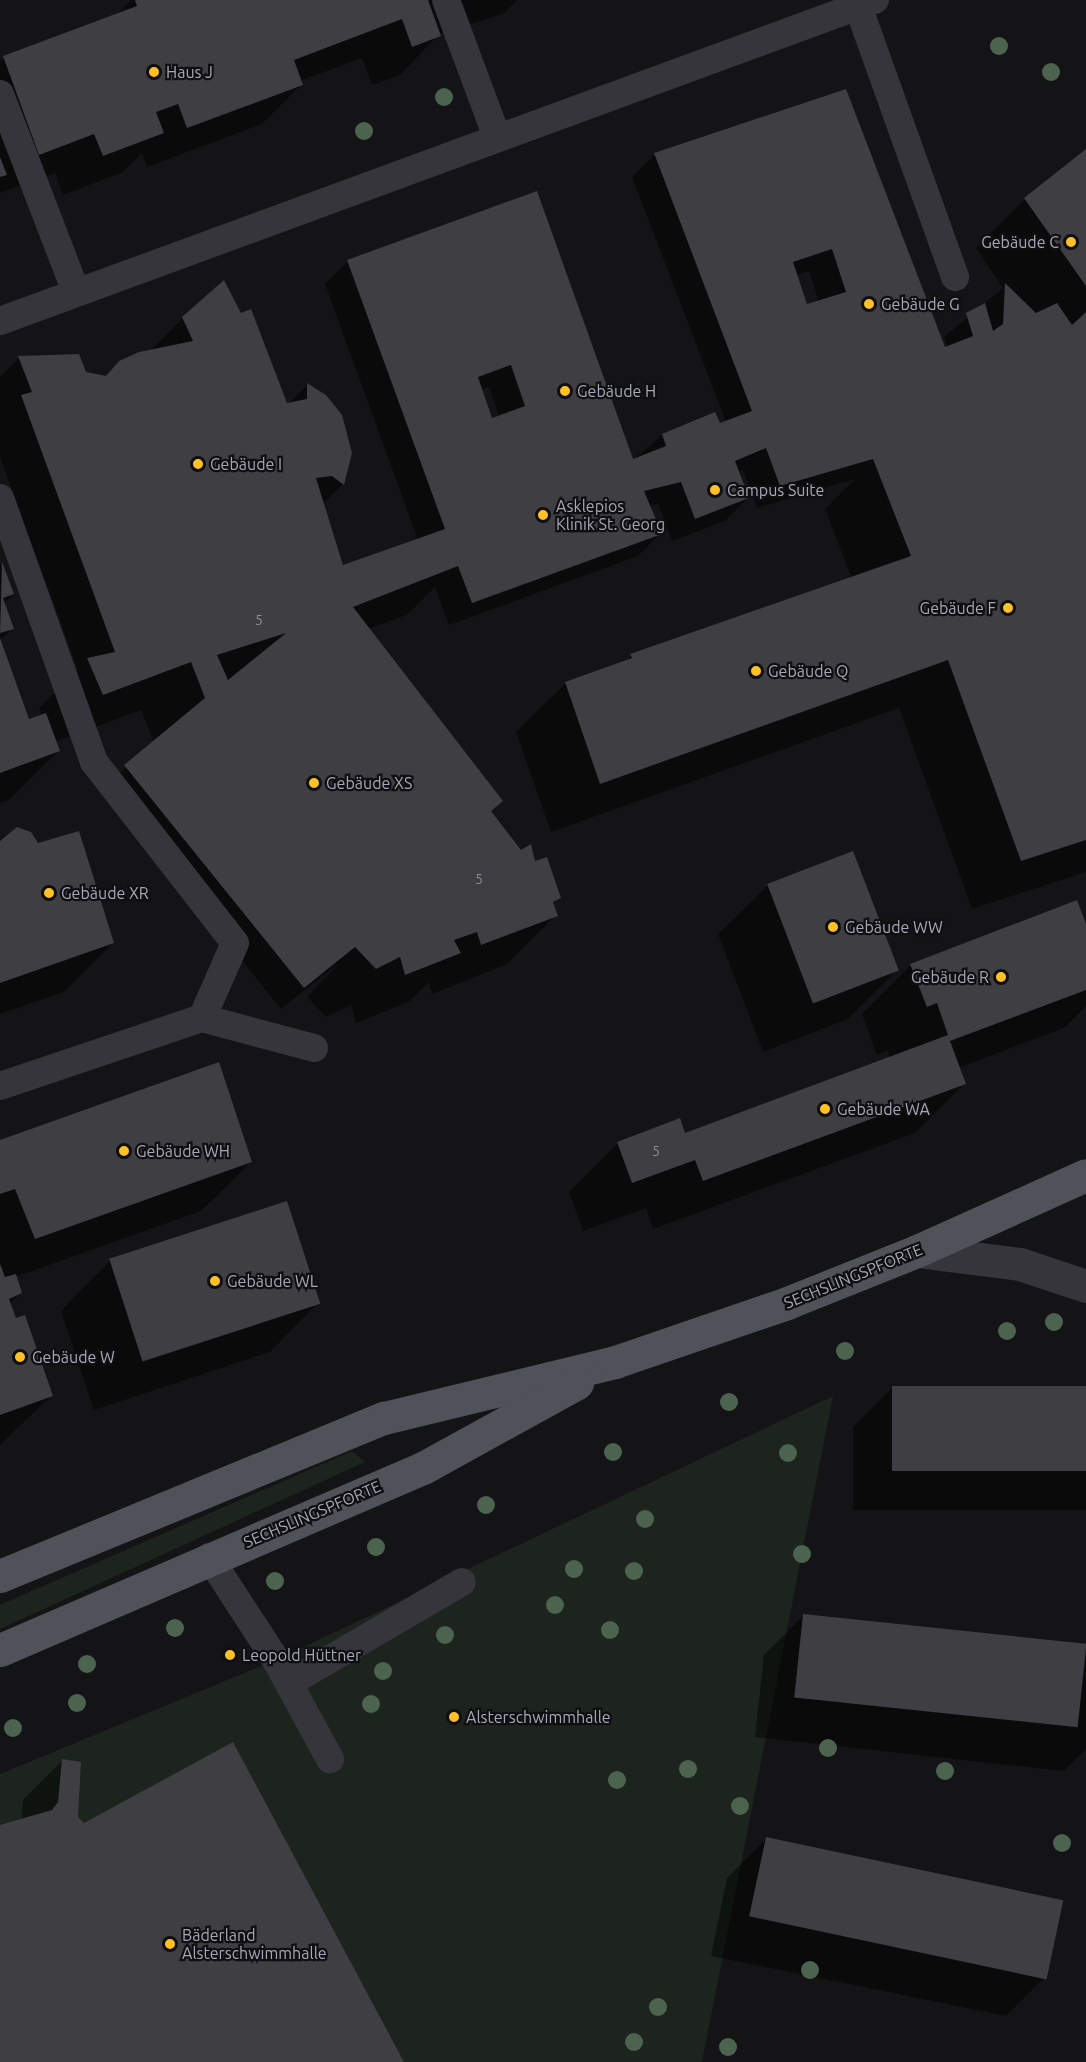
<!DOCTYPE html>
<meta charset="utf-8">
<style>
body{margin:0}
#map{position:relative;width:1086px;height:2062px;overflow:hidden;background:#141416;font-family:Ubuntu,sans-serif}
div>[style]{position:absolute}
.green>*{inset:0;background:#1c241d}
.shadow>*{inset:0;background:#0007}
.building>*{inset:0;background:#3e3e43;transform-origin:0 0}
.lane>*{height:28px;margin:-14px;padding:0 14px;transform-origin:14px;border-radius:14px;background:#35353b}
.street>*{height:33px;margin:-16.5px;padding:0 16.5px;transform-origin:16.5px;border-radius:16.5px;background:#35353b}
.primary>*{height:33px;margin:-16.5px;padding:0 16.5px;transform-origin:16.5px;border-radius:16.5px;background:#50525a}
.trees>*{width:18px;height:18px;margin:-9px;border-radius:50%;background:#4c6350}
.dots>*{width:16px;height:16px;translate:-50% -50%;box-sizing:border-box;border:3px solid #0f0f11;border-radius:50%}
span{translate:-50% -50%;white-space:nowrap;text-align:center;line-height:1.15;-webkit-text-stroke:4.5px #0f0f11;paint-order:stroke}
.number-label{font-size:14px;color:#8b8e9a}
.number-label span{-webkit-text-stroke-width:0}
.poi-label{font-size:16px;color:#a5a9b7}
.left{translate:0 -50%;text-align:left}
.right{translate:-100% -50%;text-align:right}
.street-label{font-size:16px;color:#a5a9b7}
</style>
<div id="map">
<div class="green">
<i style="clip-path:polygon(833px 1396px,702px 2062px,0 2062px,0 1774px,276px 1660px)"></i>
<i style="clip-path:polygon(352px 1451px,365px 1462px,0 1629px,0 1605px)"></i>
</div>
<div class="shadow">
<i style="clip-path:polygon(131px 0,517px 0,505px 13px,439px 34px,400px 75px,372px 85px,362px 58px,300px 81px,302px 84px,262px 124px,147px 167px,142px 153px,123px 172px,63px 195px,55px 173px,0 193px,0 61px,116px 16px)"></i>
<i style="clip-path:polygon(evenodd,845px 91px,944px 349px,948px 348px,944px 337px,1003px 288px,976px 248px,1025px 199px,1086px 151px,1086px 872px,972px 909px,899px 708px,551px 832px,516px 732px,566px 683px,625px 662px,631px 656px,852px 579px,825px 509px,855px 479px,757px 508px,743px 470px,738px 472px,748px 498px,725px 521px,672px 541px,658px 504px,649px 506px,660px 534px,638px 556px,449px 625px,435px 587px,407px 615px,368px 629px,490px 812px,559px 897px,552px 905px,556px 915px,507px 964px,432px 994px,429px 982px,410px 1001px,356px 1023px,351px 1005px,326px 1017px,307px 997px,338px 964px,281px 1009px,103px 789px,154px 742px,141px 710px,55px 742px,58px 751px,9px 800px,0 803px,0 642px,28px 721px,42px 716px,39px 708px,78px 670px,0 457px,0 377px,19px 358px,105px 377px,150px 351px,183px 318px,286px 406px,307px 385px,350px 453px,343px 484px,323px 504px,336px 571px,418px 540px,325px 284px,348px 261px,536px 193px,632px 461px,662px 435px,726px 422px,632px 177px,655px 154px,845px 91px,809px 271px,819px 302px,806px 306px,796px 275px,809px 271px,845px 91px,489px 387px,499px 417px,491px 420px,480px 390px,489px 387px)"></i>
<i style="clip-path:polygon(0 564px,13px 594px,3px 604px,12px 628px,0 640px)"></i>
<i style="clip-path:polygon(17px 829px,113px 943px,64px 992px,0 1014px,0 840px)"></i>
<i style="clip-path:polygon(768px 885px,897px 970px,848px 1019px,763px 1052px,718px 934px)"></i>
<i style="clip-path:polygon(1086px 928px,1086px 1006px,1064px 1028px,958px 1068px,964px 1084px,915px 1133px,653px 1229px,646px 1208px,583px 1231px,569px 1192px,618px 1143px,684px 1135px,890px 1058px,887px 1051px,877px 1055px,862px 1014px,911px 965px)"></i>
<i style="clip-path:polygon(0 1141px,251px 1162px,201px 1211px,15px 1277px,21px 1293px,9px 1304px,52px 1395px,0 1445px)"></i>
<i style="clip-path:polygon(110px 1261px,319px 1302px,270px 1352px,94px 1410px,61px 1311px)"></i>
<i style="clip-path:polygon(892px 1388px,1086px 1388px,1086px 1510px,853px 1510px,853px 1427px)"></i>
<i style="clip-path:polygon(804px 1615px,1086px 1646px,1086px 1749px,1064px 1771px,755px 1737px,764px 1655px)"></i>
<i style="clip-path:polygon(63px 1760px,76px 1818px,402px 2062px,0 2062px,0 1827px,21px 1821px,23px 1800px)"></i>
<i style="clip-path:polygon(766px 1839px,1046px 1976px,1006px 2016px,711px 1956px,727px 1878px)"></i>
</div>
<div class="building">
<i style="clip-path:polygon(135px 0,428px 0,441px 36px,412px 47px,402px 19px,294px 60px,303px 85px,187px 128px,178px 104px,156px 112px,164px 133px,103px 156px,94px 134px,39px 155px,3px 56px,137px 6px)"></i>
<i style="clip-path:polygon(evenodd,846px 89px,945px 347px,973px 336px,966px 313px,985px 303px,993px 331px,1003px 324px,1005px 283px,1036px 313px,1057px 303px,1072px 325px,1086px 312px,1086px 840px,1021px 861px,948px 660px,600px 784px,565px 682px,632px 658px,630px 654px,911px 556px,873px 459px,780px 486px,766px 448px,735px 461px,749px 498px,695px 519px,681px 482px,644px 491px,662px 534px,472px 603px,458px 566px,353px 607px,503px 801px,491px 811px,521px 850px,531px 844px,535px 861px,547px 857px,561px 898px,553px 902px,558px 916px,481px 945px,477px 932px,454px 940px,461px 953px,405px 975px,400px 957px,376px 969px,355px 947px,304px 988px,124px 765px,205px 698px,191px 662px,103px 695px,87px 658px,115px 652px,21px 395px,32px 392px,18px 356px,79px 354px,86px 372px,106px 376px,119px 361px,139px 352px,193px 341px,182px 317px,224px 280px,241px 313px,251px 309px,287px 403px,307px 399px,307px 383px,326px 395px,342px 415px,352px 453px,344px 485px,332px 476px,316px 478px,343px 565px,445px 529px,347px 260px,537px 191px,633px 459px,666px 446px,662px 434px,715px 412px,720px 423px,752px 411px,654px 153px,846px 89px,832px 249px,846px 292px,807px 304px,793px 262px,832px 249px,846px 89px,511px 365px,525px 406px,492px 418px,478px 377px,511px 365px,846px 89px,286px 633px,228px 680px,217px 655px,286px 633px)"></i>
<i style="clip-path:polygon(1086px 149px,1086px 286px,1024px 198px)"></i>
<i style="clip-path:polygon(0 157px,7px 175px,0 177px)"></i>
<i style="clip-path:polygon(2px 562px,14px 594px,3px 598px,14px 629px,0 633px)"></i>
<i style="clip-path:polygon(0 638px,29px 719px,46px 713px,60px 751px,0 773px)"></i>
<i style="clip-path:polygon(17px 827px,31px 832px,38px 843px,79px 831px,114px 943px,0 983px,0 841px)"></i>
<i style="left:853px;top:851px;width:128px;height:92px;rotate:69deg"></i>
<i style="clip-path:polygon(1077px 900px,1086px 924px,1086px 990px,950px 1041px,966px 1084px,703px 1181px,695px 1160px,632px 1183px,617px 1142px,680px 1118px,685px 1133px,948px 1035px,937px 1003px,927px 1007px,910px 964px)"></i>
<i style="clip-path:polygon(219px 1062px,252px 1162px,35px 1239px,15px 1189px,0 1194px,0 1140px)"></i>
<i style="left:287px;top:1201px;width:108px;height:187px;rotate:72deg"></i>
<i style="clip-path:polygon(0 1264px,5px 1277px,16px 1274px,22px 1293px,9px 1299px,16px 1318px,25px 1315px,53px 1396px,0 1415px)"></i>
<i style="left:892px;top:1386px;width:194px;height:85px"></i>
<i style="left:803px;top:1614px;width:285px;height:84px;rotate:6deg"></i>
<i style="clip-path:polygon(233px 1742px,404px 2062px,0 2062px,0 1825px,52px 1810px,58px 1802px,62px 1759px,81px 1762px,78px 1817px,84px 1823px)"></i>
<i style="left:766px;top:1837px;width:304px;height:81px;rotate:12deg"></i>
</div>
<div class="lane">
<i style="left:446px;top:0;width:146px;rotate:69.6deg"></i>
<i style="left:858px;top:6px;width:288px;rotate:70.3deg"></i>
<i style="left:0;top:94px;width:212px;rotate:69deg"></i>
<i style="left:0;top:321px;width:932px;rotate:-20.15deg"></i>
<i style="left:0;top:498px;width:280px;rotate:70.4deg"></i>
<i style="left:94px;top:762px;width:229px;rotate:52.1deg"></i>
<i style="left:235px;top:943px;width:82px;rotate:113.7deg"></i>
<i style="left:202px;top:1018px;width:213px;rotate:161.4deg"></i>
<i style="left:202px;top:1018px;width:116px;rotate:15deg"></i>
<i style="left:209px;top:1557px;width:123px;rotate:57deg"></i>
<i style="left:276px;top:1660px;width:113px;rotate:61.4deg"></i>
<i style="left:289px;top:1683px;width:200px;rotate:-30.3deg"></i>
</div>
<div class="street">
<i style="left:917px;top:1251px;width:104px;rotate:7.2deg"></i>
<i style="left:1020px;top:1264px;width:70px;rotate:18.4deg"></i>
</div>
<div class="primary">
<i style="left:0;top:1576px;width:415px;rotate:-22.4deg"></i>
<i style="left:384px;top:1418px;width:238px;rotate:-13.6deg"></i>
<i style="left:615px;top:1362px;width:182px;rotate:-18.9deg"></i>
<i style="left:787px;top:1303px;width:140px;rotate:-21.8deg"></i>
<i style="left:917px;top:1251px;width:185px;rotate:-24.2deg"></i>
<i style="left:0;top:1650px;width:460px;rotate:-23.3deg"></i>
<i style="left:423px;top:1468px;width:176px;rotate:-28.9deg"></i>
</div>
<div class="trees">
<i style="left:999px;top:46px"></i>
<i style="left:1051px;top:72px"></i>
<i style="left:444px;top:97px"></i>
<i style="left:364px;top:131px"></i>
<i style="left:1054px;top:1322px"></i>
<i style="left:1007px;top:1331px"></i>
<i style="left:845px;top:1351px"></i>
<i style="left:729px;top:1402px"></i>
<i style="left:613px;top:1452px"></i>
<i style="left:788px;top:1453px"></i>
<i style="left:486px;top:1505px"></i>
<i style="left:645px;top:1519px"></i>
<i style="left:376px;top:1547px"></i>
<i style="left:802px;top:1554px"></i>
<i style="left:574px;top:1569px"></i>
<i style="left:634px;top:1571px"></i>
<i style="left:275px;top:1581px"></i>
<i style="left:555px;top:1605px"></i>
<i style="left:175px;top:1628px"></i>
<i style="left:610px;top:1630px"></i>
<i style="left:445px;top:1635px"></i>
<i style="left:87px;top:1664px"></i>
<i style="left:383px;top:1671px"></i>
<i style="left:77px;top:1703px"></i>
<i style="left:371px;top:1704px"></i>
<i style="left:13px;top:1728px"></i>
<i style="left:828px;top:1748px"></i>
<i style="left:688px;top:1769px"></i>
<i style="left:945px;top:1771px"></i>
<i style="left:617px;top:1780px"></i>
<i style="left:740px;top:1806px"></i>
<i style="left:1062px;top:1843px"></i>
<i style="left:810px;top:1970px"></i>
<i style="left:658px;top:2007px"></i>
<i style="left:634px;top:2042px"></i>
<i style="left:728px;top:2047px"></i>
</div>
<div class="dots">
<i style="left:154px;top:72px;background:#fdc125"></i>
<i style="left:1071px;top:242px;background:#fdc125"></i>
<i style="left:869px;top:304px;background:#fdc125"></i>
<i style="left:565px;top:391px;background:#fdc125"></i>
<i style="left:198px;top:464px;background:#fdc125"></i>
<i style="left:715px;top:490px;background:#fdc125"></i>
<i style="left:543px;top:515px;background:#fdc125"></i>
<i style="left:1008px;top:608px;background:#fdc125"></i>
<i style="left:756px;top:671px;background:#fdc125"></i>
<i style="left:314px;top:783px;background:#fdc125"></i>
<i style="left:49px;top:893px;background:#fdc125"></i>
<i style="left:833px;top:927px;background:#fdc125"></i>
<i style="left:1001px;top:977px;background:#fdc125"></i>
<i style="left:825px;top:1109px;background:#fdc125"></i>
<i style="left:124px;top:1151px;background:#fdc125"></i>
<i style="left:215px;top:1281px;background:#fdc125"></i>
<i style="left:20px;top:1357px;background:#fdc125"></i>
<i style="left:230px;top:1655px;background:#fdc125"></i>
<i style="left:454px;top:1717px;background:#fdc125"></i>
<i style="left:170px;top:1944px;background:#fdc125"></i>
</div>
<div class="number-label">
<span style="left:259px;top:620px">5</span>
<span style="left:479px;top:879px">5</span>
<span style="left:656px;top:1151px">5</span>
</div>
<div class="poi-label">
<span class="left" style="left:166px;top:72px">Haus J</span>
<span class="right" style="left:1059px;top:242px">Gebäude C</span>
<span class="left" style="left:881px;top:304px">Gebäude G</span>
<span class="left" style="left:577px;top:391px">Gebäude H</span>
<span class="left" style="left:210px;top:464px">Gebäude I</span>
<span class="left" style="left:727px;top:490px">Campus Suite</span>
<span class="left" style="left:556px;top:515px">Asklepios<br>Klinik St. Georg</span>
<span class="right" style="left:996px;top:608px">Gebäude F</span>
<span class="left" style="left:768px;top:671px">Gebäude Q</span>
<span class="left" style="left:326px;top:783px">Gebäude XS</span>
<span class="left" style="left:61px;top:893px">Gebäude XR</span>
<span class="left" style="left:845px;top:927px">Gebäude WW</span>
<span class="right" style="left:989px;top:977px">Gebäude R</span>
<span class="left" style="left:837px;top:1109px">Gebäude WA</span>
<span class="left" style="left:136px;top:1151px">Gebäude WH</span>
<span class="left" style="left:227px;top:1281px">Gebäude WL</span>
<span class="left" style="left:32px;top:1357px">Gebäude W</span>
<span class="left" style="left:242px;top:1655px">Leopold Hüttner</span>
<span class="left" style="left:466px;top:1717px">Alsterschwimmhalle</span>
<span class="left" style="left:182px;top:1944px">Bäderland<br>Alsterschwimmhalle</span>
</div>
<div class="street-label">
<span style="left:853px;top:1276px;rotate:-22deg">SECHSLINGSPFORTE</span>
<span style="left:312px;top:1514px;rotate:-23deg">SECHSLINGSPFORTE</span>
</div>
</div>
